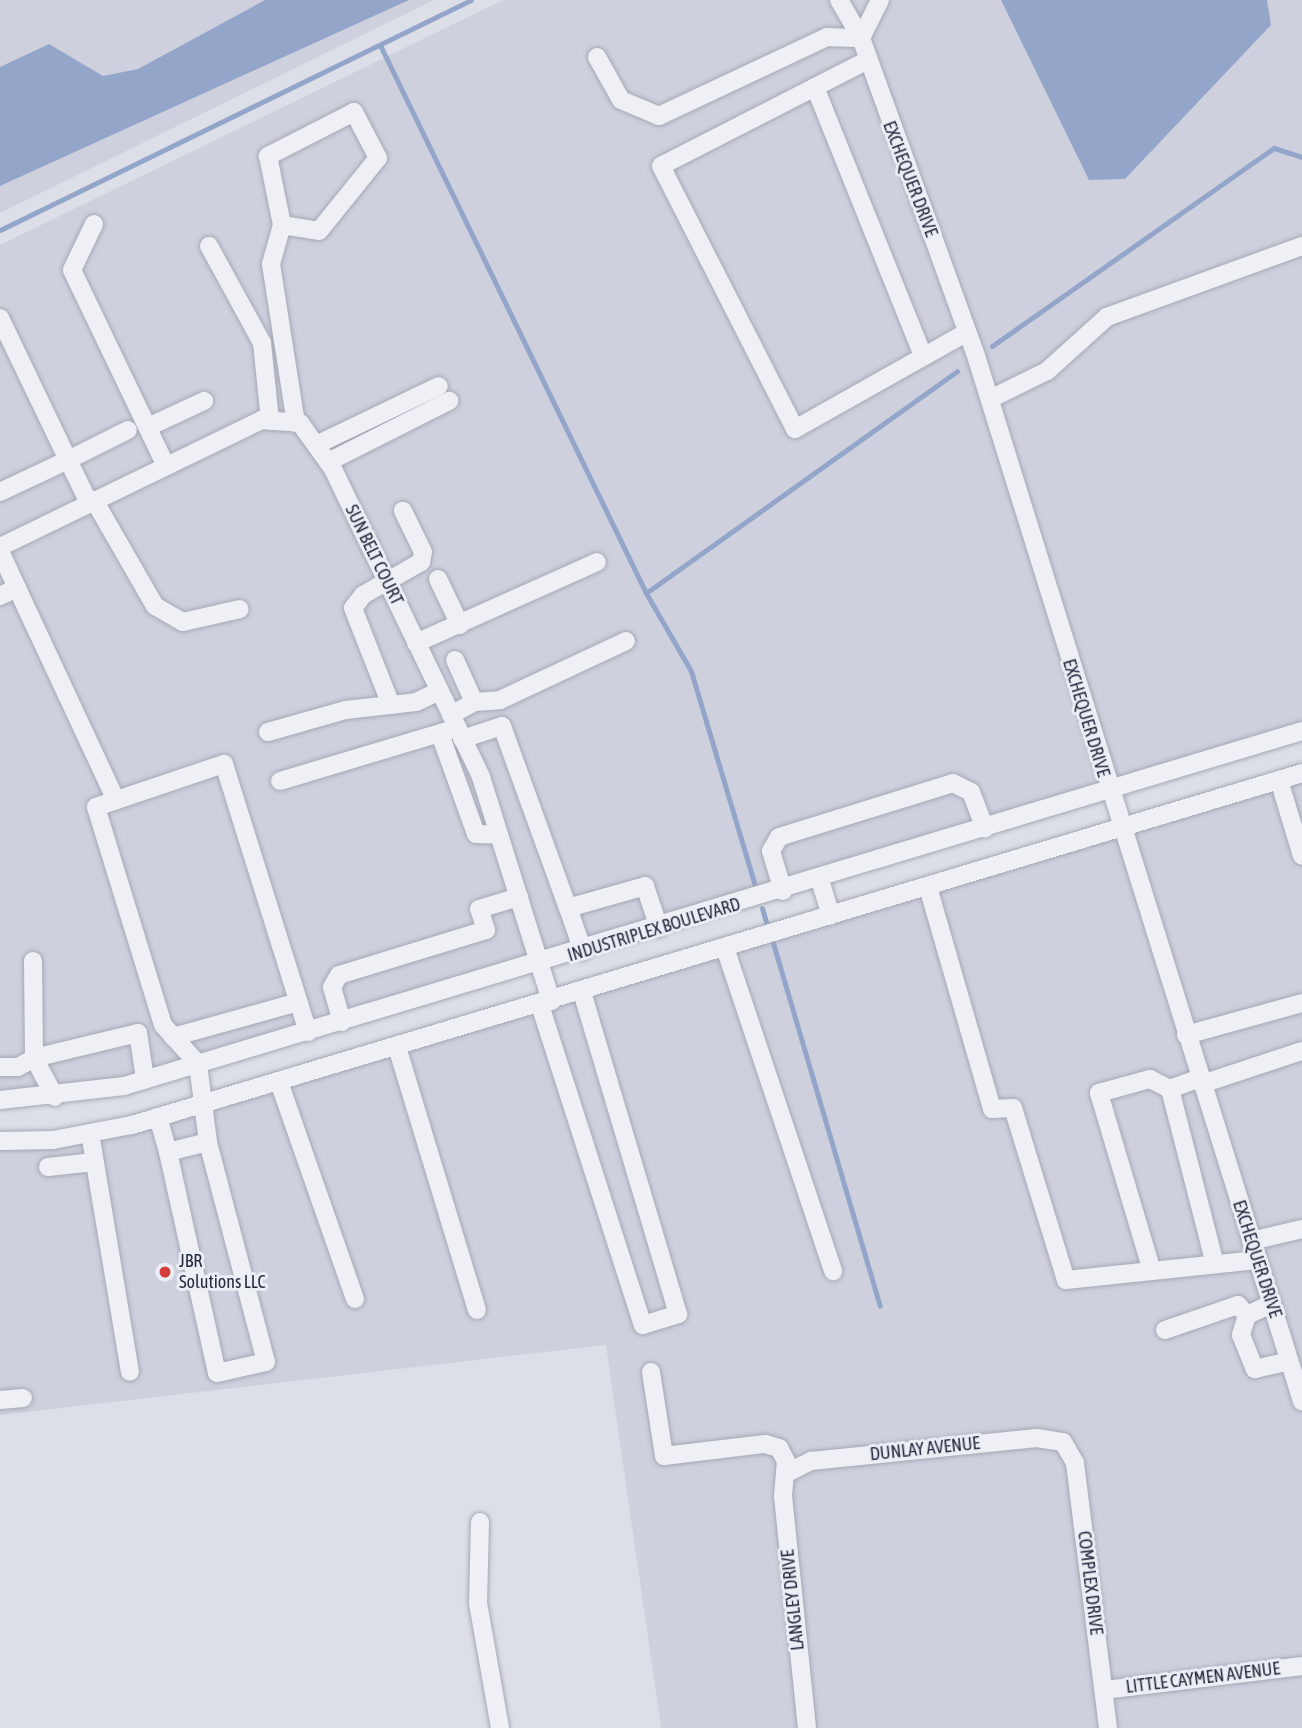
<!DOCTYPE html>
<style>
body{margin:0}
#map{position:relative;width:1302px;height:1728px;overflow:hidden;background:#dcdfe7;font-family:"Asap Condensed",sans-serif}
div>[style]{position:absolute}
.built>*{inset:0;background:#ced1dd}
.water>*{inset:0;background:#94a5ca}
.stream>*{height:5px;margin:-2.5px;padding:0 2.5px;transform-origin:2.5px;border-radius:2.5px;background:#94a5ca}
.roads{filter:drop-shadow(0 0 2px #a5a9b5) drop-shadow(0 0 2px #a5a9b5)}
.minor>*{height:18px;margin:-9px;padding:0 9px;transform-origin:9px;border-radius:9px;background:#eff0f6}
.dots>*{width:19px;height:19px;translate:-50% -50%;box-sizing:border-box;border:4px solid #eceef5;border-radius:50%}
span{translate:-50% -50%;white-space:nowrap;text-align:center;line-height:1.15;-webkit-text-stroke:6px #eceef5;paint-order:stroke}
.street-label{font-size:18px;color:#252a3f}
.poi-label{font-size:18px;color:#252a3f}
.left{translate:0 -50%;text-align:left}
</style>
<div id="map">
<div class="built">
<i style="clip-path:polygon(0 0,434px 0,0 213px)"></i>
<i style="clip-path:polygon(503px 0,1302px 0,1302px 731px,124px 1086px,0 1100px,0 245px)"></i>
<i style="clip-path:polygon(1302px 773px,1302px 1728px,661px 1728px,606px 1345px,0 1415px,0 1141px,53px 1140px)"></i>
</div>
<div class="water">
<i style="clip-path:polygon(265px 0,409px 0,0 186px,0 67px,49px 44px,103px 76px,138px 69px)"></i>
<i style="clip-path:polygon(1001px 0,1267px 0,1271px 25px,1125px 179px,1089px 180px)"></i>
</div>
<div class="stream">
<i style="left:380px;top:45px;width:609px;rotate:64.11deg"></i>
<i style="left:646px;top:593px;width:382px;rotate:-35.5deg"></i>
<i style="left:0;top:230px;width:524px;rotate:-26.03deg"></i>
<i style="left:992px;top:346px;width:345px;rotate:-35.1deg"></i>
<i style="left:1274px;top:148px;width:29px;rotate:18deg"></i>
<i style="left:646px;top:593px;width:90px;rotate:60deg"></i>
<i style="left:691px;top:671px;width:227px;rotate:73.4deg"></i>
<i style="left:762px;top:908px;width:18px;rotate:74deg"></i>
<i style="left:773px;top:943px;width:378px;rotate:73.6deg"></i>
</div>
<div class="roads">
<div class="minor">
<i style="left:839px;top:0;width:44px;rotate:59.9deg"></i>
<i style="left:861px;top:38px;width:341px;rotate:70.1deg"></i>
<i style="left:977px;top:359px;width:1092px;rotate:72.68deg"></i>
<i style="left:861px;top:38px;width:42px;rotate:-63.4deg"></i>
<i style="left:597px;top:57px;width:49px;rotate:60.8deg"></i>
<i style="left:621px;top:100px;width:41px;rotate:22.8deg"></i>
<i style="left:659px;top:116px;width:186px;rotate:-25.2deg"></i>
<i style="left:827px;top:37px;width:34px;rotate:2deg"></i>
<i style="left:866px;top:61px;width:230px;rotate:152.9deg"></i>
<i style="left:661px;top:166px;width:295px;rotate:63deg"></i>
<i style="left:795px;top:429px;width:197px;rotate:-29.4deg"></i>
<i style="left:815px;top:87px;width:290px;rotate:68.1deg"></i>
<i style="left:94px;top:224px;width:51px;rotate:115.6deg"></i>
<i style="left:72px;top:270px;width:217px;rotate:64.4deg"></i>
<i style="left:282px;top:225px;width:37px;rotate:9deg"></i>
<i style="left:319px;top:231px;width:94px;rotate:-51.1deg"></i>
<i style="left:378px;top:158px;width:52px;rotate:-117.6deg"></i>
<i style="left:354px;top:112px;width:97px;rotate:152.9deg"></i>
<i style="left:268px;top:156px;width:70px;rotate:78.5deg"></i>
<i style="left:282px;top:225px;width:41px;rotate:105.8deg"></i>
<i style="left:271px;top:264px;width:161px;rotate:81.1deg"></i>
<i style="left:209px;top:246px;width:111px;rotate:61.3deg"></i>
<i style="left:262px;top:343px;width:78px;rotate:84.1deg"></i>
<i style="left:0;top:318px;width:157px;rotate:64.4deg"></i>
<i style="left:68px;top:460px;width:75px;rotate:154.8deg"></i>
<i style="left:990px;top:399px;width:64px;rotate:-26.2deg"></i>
<i style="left:1047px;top:371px;width:81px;rotate:-42deg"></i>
<i style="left:1107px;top:317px;width:208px;rotate:-20deg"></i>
<i style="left:148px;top:427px;width:62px;rotate:-24.9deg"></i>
<i style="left:316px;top:445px;width:136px;rotate:-25.6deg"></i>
<i style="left:328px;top:462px;width:136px;rotate:-26.8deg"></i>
<i style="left:94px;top:500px;width:122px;rotate:60.1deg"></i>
<i style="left:155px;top:606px;width:32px;rotate:30deg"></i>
<i style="left:183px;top:622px;width:58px;rotate:-12.8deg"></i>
<i style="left:89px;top:503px;width:48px;rotate:-116deg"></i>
<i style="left:68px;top:460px;width:67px;rotate:-26.6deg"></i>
<i style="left:0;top:547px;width:290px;rotate:-25.9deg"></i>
<i style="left:261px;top:420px;width:39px;rotate:4deg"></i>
<i style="left:300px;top:423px;width:57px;rotate:54.3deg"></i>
<i style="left:333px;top:469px;width:342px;rotate:64.3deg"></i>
<i style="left:481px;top:777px;width:235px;rotate:72.6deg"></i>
<i style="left:0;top:551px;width:41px;rotate:65.3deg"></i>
<i style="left:17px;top:588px;width:19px;rotate:155deg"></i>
<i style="left:438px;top:579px;width:51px;rotate:64.4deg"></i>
<i style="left:17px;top:588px;width:234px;rotate:65deg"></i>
<i style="left:416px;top:643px;width:198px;rotate:-24.1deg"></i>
<i style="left:474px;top:702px;width:26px;rotate:-4deg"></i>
<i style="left:500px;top:700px;width:139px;rotate:-25.1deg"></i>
<i style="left:391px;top:705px;width:104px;rotate:-111.4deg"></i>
<i style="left:353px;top:608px;width:16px;rotate:-52deg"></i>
<i style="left:363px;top:595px;width:67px;rotate:-29.6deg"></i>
<i style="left:421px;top:562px;width:10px;rotate:-79deg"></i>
<i style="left:423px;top:552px;width:46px;rotate:-116deg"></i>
<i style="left:451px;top:715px;width:26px;rotate:-29deg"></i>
<i style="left:474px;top:702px;width:46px;rotate:-114.3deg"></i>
<i style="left:268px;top:732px;width:81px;rotate:-15.8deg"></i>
<i style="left:346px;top:710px;width:70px;rotate:-6.5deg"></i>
<i style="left:416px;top:702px;width:26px;rotate:-25deg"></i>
<i style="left:440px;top:734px;width:106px;rotate:70.2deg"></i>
<i style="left:476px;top:834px;width:23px;rotate:2deg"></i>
<i style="left:462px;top:739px;width:42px;rotate:-18deg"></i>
<i style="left:502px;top:726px;width:194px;rotate:70.1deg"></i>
<i style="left:1279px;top:780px;width:79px;rotate:73.2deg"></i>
<i style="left:280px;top:781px;width:185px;rotate:-16.7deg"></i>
<i style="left:820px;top:880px;width:37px;rotate:73deg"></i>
<i style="left:928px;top:887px;width:231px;rotate:73.9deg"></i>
<i style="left:992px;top:1109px;width:21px;rotate:-3deg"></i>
<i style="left:1013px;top:1108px;width:180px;rotate:72.9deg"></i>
<i style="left:1066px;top:1280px;width:192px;rotate:-6deg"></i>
<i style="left:783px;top:891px;width:42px;rotate:-106.7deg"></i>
<i style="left:771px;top:851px;width:16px;rotate:-60deg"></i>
<i style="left:779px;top:837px;width:182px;rotate:-17.2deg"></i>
<i style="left:953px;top:783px;width:20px;rotate:27deg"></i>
<i style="left:971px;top:792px;width:39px;rotate:69deg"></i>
<i style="left:725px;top:948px;width:341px;rotate:71.5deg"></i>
<i style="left:583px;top:951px;width:46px;rotate:-109.2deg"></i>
<i style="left:568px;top:908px;width:80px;rotate:-15.9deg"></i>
<i style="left:645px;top:886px;width:44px;rotate:71.6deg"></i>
<i style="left:33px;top:961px;width:97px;rotate:89.4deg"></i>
<i style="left:34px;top:1058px;width:107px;rotate:-13.5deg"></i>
<i style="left:138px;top:1033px;width:47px;rotate:81.3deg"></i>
<i style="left:540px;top:1005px;width:336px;rotate:72.2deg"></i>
<i style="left:643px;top:1325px;width:37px;rotate:-17deg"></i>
<i style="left:678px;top:1314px;width:336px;rotate:-106.6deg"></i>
<i style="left:342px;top:1022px;width:36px;rotate:-106deg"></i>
<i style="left:332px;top:987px;width:14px;rotate:-60deg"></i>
<i style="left:339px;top:975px;width:154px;rotate:-17deg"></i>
<i style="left:486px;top:930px;width:22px;rotate:-108deg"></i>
<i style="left:479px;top:909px;width:42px;rotate:-16.7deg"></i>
<i style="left:1186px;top:1035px;width:120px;rotate:-15.4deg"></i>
<i style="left:173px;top:1037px;width:130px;rotate:-15.6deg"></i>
<i style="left:397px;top:1047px;width:275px;rotate:73.1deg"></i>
<i style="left:0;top:1067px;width:18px"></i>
<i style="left:18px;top:1067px;width:18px;rotate:-29deg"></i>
<i style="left:34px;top:1058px;width:44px;rotate:61.7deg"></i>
<i style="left:1200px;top:1078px;width:32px;rotate:160deg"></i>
<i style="left:1170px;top:1089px;width:181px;rotate:75.6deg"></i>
<i style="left:279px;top:1082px;width:230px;rotate:70.7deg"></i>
<i style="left:1202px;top:1084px;width:105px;rotate:-18.3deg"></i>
<i style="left:0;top:1100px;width:125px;rotate:-6.4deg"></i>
<i style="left:124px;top:1086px;width:1230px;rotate:-16.77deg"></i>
<i style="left:158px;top:1117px;width:36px;rotate:74deg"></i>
<i style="left:168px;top:1152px;width:41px;rotate:-14deg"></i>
<i style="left:208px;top:1142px;width:79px;rotate:-97.3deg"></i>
<i style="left:198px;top:1064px;width:52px;rotate:-131.9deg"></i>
<i style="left:163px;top:1025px;width:228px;rotate:-107.1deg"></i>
<i style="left:96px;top:807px;width:135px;rotate:-18.6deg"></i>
<i style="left:224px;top:764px;width:281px;rotate:72.6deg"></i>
<i style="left:90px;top:1133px;width:242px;rotate:80.5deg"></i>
<i style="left:0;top:1141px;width:53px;rotate:-1.1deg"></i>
<i style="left:53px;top:1140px;width:80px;rotate:-10.8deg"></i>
<i style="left:132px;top:1125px;width:1222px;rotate:-16.74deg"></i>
<i style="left:168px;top:1152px;width:226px;rotate:77.5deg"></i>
<i style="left:217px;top:1373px;width:50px;rotate:-12.7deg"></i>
<i style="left:266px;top:1362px;width:228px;rotate:-104.8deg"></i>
<i style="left:48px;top:1167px;width:46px;rotate:-6.2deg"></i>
<i style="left:1251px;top:1241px;width:52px;rotate:-13.2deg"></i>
<i style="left:1152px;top:1271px;width:186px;rotate:-106.6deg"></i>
<i style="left:1099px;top:1093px;width:53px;rotate:-15.4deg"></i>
<i style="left:1150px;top:1079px;width:22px;rotate:27deg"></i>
<i style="left:1271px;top:1304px;width:26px;rotate:155deg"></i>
<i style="left:1247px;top:1315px;width:21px;rotate:107deg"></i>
<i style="left:1241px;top:1335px;width:37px;rotate:68deg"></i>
<i style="left:1255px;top:1369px;width:35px;rotate:-13deg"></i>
<i style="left:1165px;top:1330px;width:77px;rotate:-18.9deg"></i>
<i style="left:1238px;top:1305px;width:13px;rotate:48deg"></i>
<i style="left:651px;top:1372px;width:85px;rotate:81.2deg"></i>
<i style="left:664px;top:1456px;width:102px;rotate:-6.8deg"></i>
<i style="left:765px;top:1444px;width:15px;rotate:16deg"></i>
<i style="left:779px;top:1448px;width:15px;rotate:62deg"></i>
<i style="left:786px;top:1461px;width:35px;rotate:95deg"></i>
<i style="left:783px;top:1496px;width:233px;rotate:84.1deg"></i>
<i style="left:0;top:1400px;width:23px;rotate:-5deg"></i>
<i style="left:789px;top:1472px;width:25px;rotate:-27deg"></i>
<i style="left:811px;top:1461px;width:227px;rotate:-5.8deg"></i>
<i style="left:1037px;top:1438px;width:26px;rotate:9deg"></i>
<i style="left:1063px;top:1442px;width:24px;rotate:60deg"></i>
<i style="left:1075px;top:1463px;width:267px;rotate:82.9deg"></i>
<i style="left:480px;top:1522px;width:81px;rotate:91.4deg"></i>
<i style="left:478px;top:1603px;width:127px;rotate:80deg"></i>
<i style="left:1104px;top:1690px;width:199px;rotate:-6.9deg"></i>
</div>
</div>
<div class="dots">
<i style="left:165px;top:1272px;background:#d63c38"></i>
</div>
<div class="street-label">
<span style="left:910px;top:179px;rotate:69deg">EXCHEQUER DRIVE</span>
<span style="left:374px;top:555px;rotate:64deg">SUN BELT COURT</span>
<span style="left:1086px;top:718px;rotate:73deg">EXCHEQUER DRIVE</span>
<span style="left:654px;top:930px;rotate:-17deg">INDUSTRIPLEX BOULEVARD</span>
<span style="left:1257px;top:1259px;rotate:72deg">EXCHEQUER DRIVE</span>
<span style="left:925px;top:1449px;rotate:-6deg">DUNLAY AVENUE</span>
<span style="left:1090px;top:1583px;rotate:83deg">COMPLEX DRIVE</span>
<span style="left:793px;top:1600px;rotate:-96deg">LANGLEY DRIVE</span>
<span style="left:1203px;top:1678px;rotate:-7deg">LITTLE CAYMEN AVENUE</span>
</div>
<div class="poi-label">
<span class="left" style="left:179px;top:1272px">JBR<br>Solutions LLC</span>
</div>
</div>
